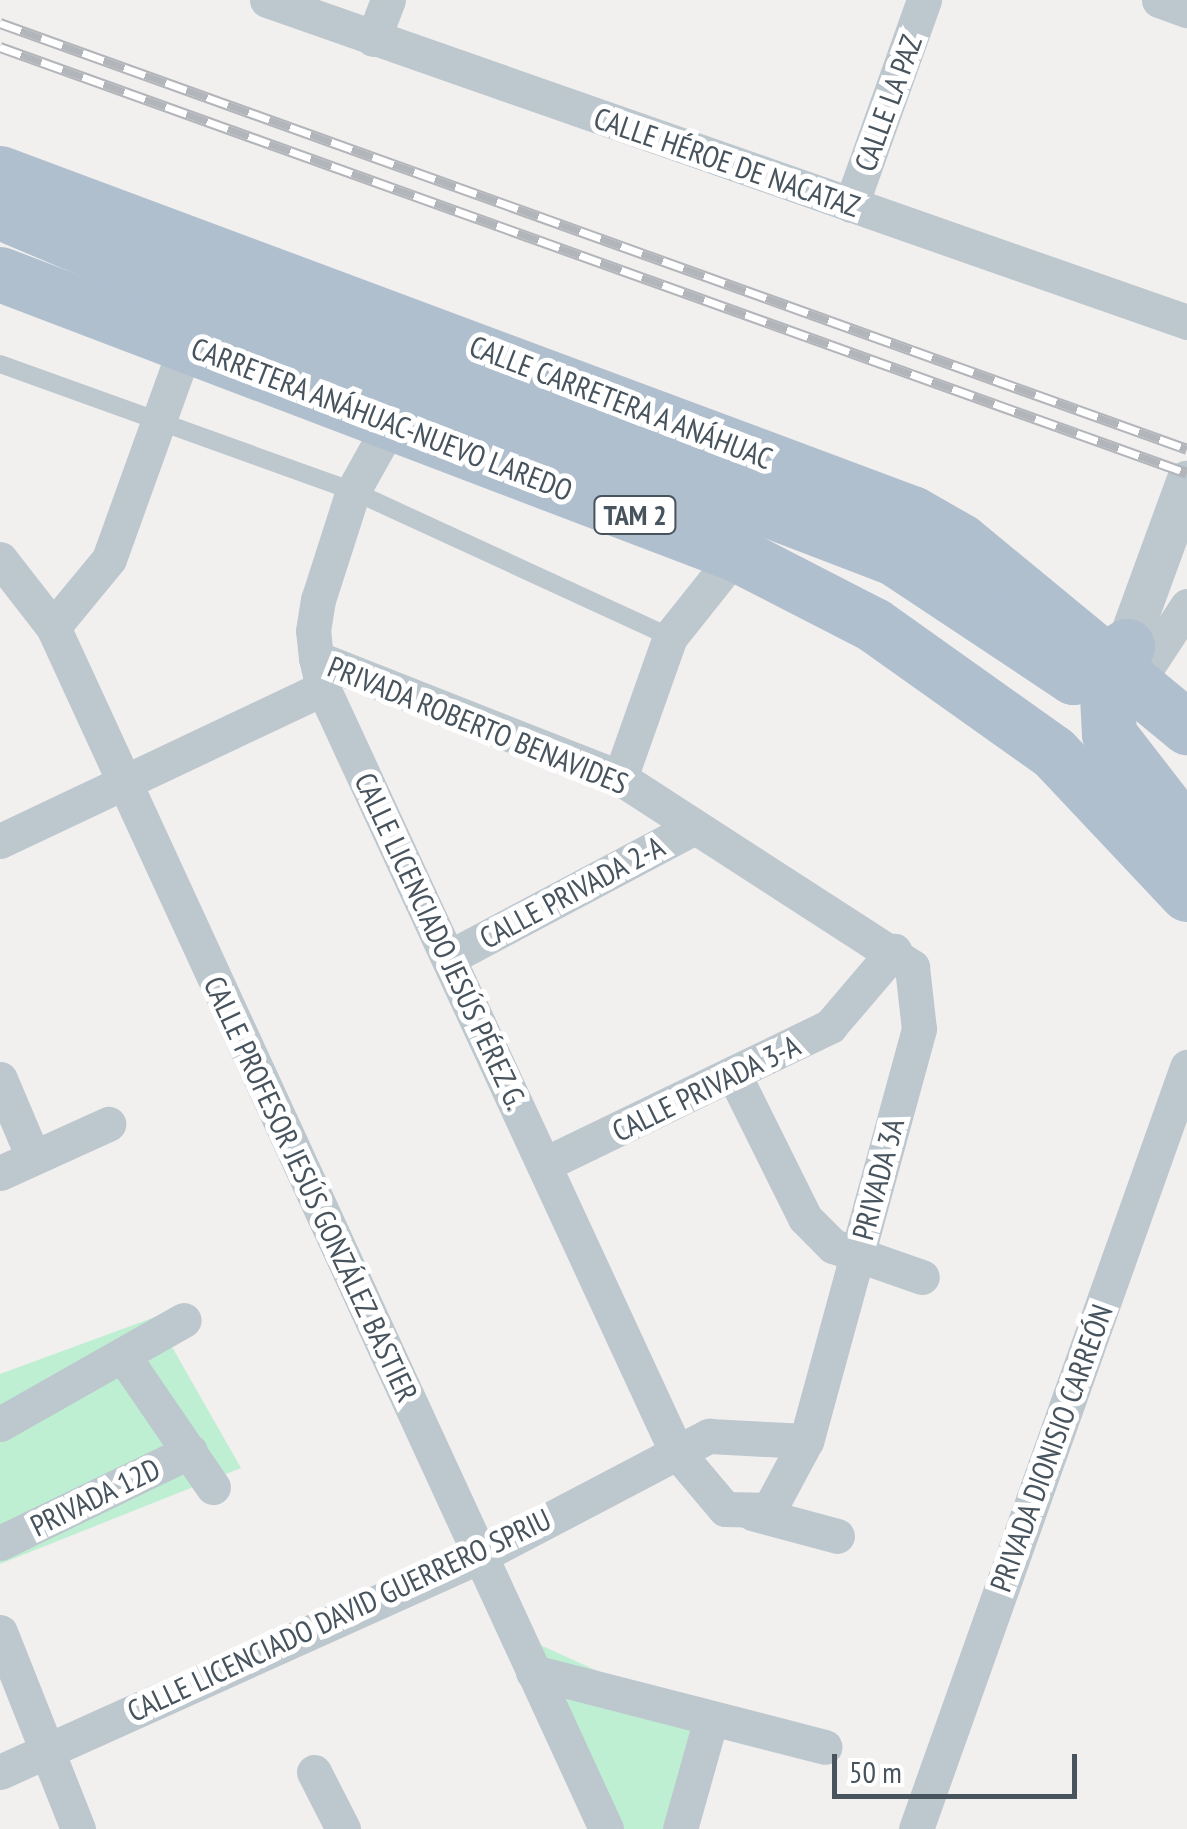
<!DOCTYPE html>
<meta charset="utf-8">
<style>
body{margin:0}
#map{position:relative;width:1187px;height:1829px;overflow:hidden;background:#f2efef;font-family:"PT Sans Narrow",sans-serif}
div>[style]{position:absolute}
.green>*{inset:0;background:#beefd2}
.service>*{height:18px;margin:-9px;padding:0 9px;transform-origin:9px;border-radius:9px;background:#bdc7ce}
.minor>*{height:35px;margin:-17.5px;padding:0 17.5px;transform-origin:17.5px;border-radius:17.5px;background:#bdc7ce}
.tertiary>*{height:42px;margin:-21px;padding:0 21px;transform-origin:21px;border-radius:21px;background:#bdc7ce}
.primary>*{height:55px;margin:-27.5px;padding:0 27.5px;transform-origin:27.5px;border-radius:27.5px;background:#afbfce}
.rail>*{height:11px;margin-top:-5.5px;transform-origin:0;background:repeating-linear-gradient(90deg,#fff 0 22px,#b2b5ba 0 44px);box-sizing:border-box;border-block:2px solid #b2b5ba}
.primary-bridge>*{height:55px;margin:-27.5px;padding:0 27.5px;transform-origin:27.5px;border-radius:27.5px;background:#afbfce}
span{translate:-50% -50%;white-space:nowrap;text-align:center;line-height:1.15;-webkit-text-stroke:10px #fff;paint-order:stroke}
.shield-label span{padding:2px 8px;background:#fff;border:2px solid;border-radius:8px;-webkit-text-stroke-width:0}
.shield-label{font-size:28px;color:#47535d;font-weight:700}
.street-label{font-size:30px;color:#47535d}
.scale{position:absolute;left:832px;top:1754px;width:245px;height:45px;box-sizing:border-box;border:5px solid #47535d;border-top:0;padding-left:12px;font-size:30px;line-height:35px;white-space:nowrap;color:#47535d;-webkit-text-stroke:8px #fff;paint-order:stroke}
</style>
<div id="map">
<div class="green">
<i style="clip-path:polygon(155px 1317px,241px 1468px,0 1564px,0 1374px)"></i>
<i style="clip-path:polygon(516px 1634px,710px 1722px,678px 1829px,603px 1829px)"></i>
</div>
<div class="service">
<i style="left:0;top:364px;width:375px;rotate:19.8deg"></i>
<i style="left:353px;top:491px;width:349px;rotate:24.7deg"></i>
</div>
<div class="minor">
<i style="left:267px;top:0;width:975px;rotate:19.29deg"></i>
<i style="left:1159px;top:0;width:30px;rotate:20deg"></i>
<i style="left:373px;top:39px;width:42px;rotate:-69deg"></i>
<i style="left:851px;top:205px;width:218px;rotate:-70.4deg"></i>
<i style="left:0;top:559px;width:86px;rotate:52.1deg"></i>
<i style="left:53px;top:627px;width:1323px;rotate:65.29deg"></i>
<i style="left:53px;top:627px;width:88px;rotate:-50.5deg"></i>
<i style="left:109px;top:559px;width:227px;rotate:-70.2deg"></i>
<i style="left:316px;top:658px;width:327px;rotate:21.5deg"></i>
<i style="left:620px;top:778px;width:348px;rotate:32.9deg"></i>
<i style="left:912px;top:967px;width:62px;rotate:83.6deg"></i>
<i style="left:919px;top:1029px;width:427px;rotate:105.3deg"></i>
<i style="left:806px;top:1441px;width:78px;rotate:118.2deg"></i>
<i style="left:769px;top:1510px;width:44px;rotate:-178.7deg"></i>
<i style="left:725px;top:1509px;width:76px;rotate:-130.2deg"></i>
<i style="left:676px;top:1451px;width:841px;rotate:-114.83deg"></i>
<i style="left:323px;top:688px;width:31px;rotate:-103deg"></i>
<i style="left:316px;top:658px;width:27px;rotate:-96deg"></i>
<i style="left:313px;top:631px;width:31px;rotate:-81deg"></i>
<i style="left:318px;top:600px;width:114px;rotate:-72.2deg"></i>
<i style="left:353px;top:491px;width:78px;rotate:-60.8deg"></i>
<i style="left:1124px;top:702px;width:115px;rotate:-56.7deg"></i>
<i style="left:620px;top:778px;width:150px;rotate:-70.5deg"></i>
<i style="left:670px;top:637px;width:106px;rotate:-51.5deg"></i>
<i style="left:0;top:841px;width:357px;rotate:-25.3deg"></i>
<i style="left:450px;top:957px;width:276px;rotate:-28deg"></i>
<i style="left:0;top:1079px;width:85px;rotate:67.1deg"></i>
<i style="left:736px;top:1079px;width:155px;rotate:63.6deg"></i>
<i style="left:805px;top:1218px;width:40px;rotate:45deg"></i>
<i style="left:833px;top:1246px;width:94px;rotate:19.2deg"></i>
<i style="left:545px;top:1164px;width:317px;rotate:-25.8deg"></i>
<i style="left:830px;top:1026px;width:99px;rotate:-49.5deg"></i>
<i style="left:0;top:1173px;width:119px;rotate:-24.4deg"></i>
<i style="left:126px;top:1360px;width:154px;rotate:55.6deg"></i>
<i style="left:0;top:1424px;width:211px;rotate:-29.5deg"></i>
<i style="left:752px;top:1513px;width:88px;rotate:15.1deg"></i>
<i style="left:0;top:1543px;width:211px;rotate:-25.8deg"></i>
<i style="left:0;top:1632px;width:212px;rotate:68.4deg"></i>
<i style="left:533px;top:1672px;width:301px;rotate:14.4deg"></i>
<i style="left:0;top:1772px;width:526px;rotate:-24.23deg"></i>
<i style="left:480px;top:1556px;width:259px;rotate:-27.7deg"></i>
<i style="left:709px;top:1436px;width:97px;rotate:3deg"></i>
<i style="left:314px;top:1772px;width:64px;rotate:63deg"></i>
<i style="left:680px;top:1829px;width:111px;rotate:-74.3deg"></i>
<i style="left:916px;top:1829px;width:809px;rotate:-70.42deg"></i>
</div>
<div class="tertiary">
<i style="left:1127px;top:646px;width:175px;rotate:-69.9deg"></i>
</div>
<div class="primary">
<i style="left:0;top:173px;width:973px;rotate:20.45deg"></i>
<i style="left:912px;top:513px;width:56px;rotate:29.7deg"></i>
<i style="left:961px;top:541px;width:293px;rotate:39.5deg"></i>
<i style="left:0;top:212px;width:137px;rotate:22.8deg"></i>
<i style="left:0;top:274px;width:787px;rotate:20.83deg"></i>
<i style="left:736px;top:554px;width:155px;rotate:27.2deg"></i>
<i style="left:874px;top:625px;width:219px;rotate:35.4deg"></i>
<i style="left:1053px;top:752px;width:195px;rotate:46.7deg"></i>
</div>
<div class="rail">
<i style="left:0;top:23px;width:1261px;rotate:19.74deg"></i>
<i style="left:0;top:47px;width:1261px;rotate:19.74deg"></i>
</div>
<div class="primary-bridge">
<i style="left:126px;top:265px;width:822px;rotate:20.88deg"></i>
<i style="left:894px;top:558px;width:215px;rotate:33.6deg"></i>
<i style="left:1073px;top:677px;width:62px;rotate:-29.9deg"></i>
<i style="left:1127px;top:646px;width:54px;rotate:111.8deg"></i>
<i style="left:1107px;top:696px;width:38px;rotate:87deg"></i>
<i style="left:1109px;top:734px;width:128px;rotate:52.3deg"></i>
</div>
<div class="shield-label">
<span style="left:635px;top:515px">TAM 2</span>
</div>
<div class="street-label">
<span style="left:888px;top:103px;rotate:-70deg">CALLE LA PAZ</span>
<span style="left:727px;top:162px;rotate:19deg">CALLE HÉROE DE NACATAZ</span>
<span style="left:621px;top:402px;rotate:21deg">CALLE CARRETERA A ANÁHUAC</span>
<span style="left:382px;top:419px;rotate:21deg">CARRETERA ANÁHUAC-NUEVO LAREDO</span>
<span style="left:478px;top:725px;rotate:22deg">PRIVADA ROBERTO BENAVIDES</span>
<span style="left:572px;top:892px;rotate:-28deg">CALLE PRIVADA 2-A</span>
<span style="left:441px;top:941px;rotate:65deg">CALLE LICENCIADO JESÚS PÉREZ G.</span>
<span style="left:706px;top:1088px;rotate:-26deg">CALLE PRIVADA 3-A</span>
<span style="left:878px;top:1179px;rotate:-75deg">PRIVADA 3A</span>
<span style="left:311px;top:1189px;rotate:65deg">CALLE PROFESOR JESÚS GONZÁLEZ BASTIER</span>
<span style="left:1051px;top:1448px;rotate:-70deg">PRIVADA DIONISIO CARREÓN</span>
<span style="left:95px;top:1497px;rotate:-26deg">PRIVADA 12D</span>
<span style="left:339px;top:1615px;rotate:-25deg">CALLE LICENCIADO DAVID GUERRERO SPRIU</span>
</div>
<div class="scale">50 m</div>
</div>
